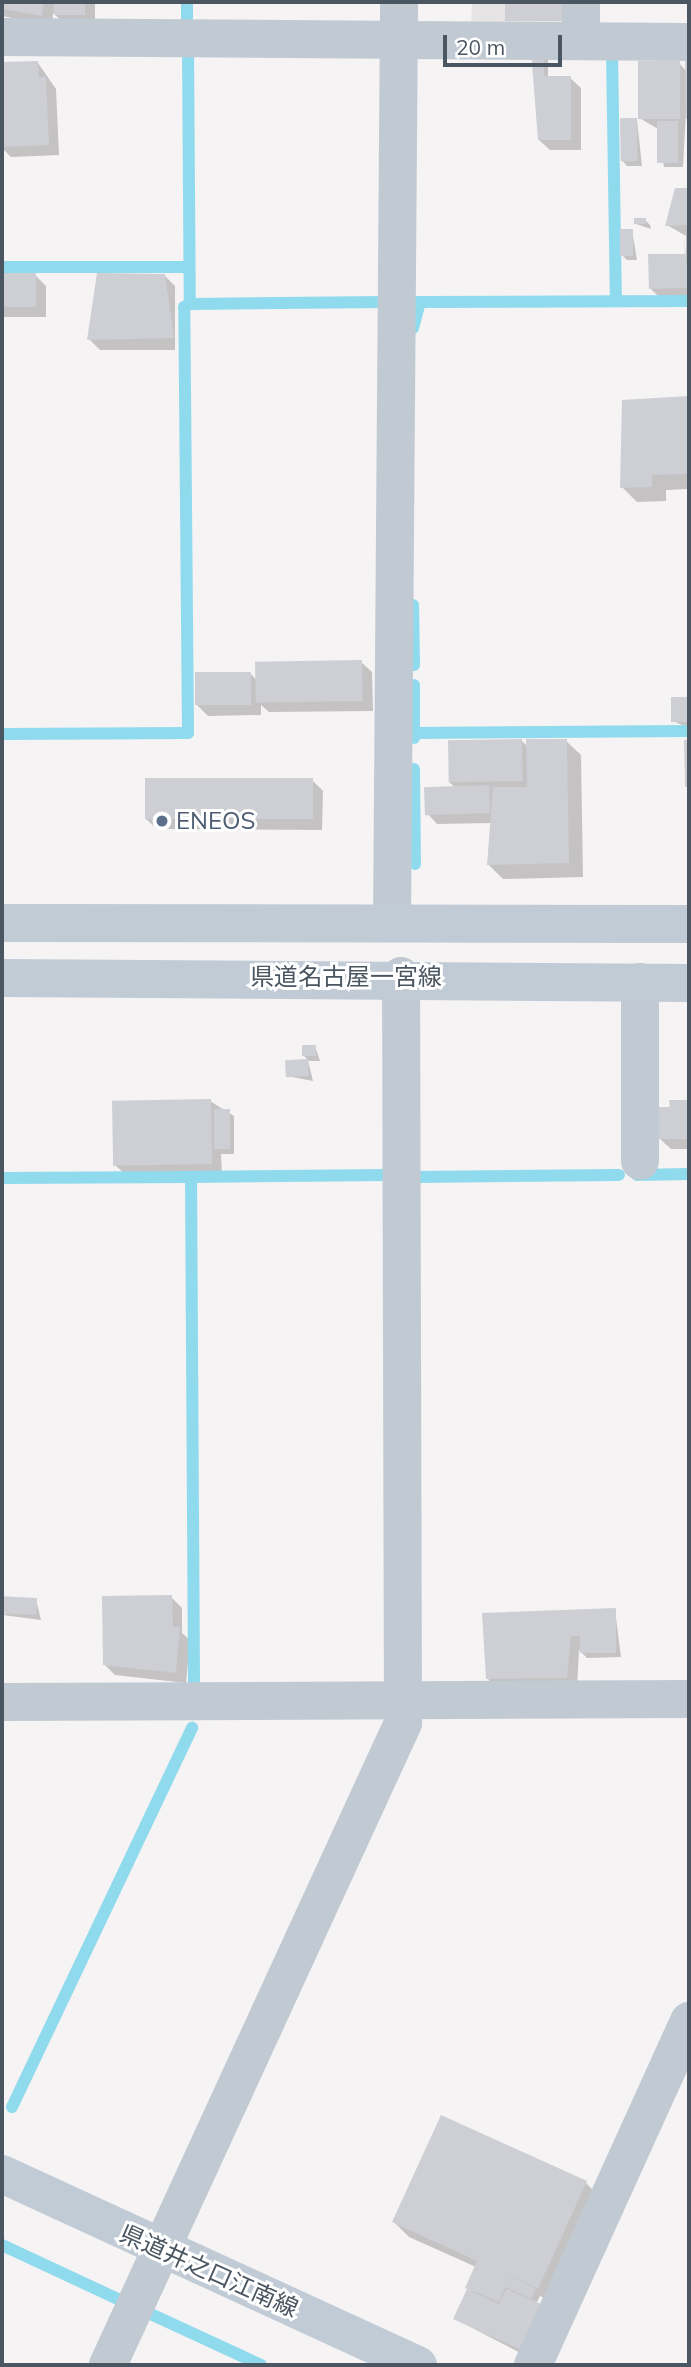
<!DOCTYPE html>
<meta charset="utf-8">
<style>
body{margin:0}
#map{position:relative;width:691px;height:2367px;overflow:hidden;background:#f5f3f3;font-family:Mulish,"Noto Sans JP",sans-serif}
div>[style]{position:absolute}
.education>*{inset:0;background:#e6e4e5}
.shadow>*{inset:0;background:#0003}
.stream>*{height:12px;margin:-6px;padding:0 6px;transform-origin:6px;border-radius:6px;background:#90daee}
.building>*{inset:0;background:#cdcfd5;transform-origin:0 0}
.street>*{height:38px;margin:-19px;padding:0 19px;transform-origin:19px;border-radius:19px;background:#c1cad2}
.secondary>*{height:38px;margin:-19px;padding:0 19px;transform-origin:19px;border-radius:19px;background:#c1cbd6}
.dots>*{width:19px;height:19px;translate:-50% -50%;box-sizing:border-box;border:4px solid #fff;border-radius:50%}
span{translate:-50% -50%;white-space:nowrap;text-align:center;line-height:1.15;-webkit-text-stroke:6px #fff;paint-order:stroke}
.service-label{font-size:24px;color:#4e5e75}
.left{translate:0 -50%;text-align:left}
.street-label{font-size:24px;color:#4a5661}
.frame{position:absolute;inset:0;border:4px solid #4a5661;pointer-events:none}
.scale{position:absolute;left:443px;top:35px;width:119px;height:32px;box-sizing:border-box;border:4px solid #4a5661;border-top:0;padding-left:9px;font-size:21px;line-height:24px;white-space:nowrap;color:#4a5661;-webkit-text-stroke:5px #fff;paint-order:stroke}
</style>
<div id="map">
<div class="education">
<i style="clip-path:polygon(472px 2px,569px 2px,561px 29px,471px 26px)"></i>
</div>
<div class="shadow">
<i style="clip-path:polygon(2px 2px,95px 2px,95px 26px,66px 25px,53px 13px,52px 26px,2px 16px)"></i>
<i style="clip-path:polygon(533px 52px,548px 57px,548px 78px,570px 78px,581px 88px,581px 150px,550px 150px,539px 140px)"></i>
<i style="clip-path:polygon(689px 56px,683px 167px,664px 167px,658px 129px,641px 119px,679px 63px,687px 72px)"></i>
<i style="clip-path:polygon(38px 63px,56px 89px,59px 155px,11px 157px,2px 148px,2px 64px)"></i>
<i style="clip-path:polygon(637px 120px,642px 166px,627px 166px,622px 160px)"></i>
<i style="clip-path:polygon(689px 189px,689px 298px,661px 299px,650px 288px,650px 256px,686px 255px,686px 236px,667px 225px,676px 190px)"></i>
<i style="clip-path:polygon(645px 220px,650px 225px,651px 229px,636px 224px)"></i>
<i style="clip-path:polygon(632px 230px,637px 260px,627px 260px,622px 255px)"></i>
<i style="clip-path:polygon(2px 275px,35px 275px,46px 286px,46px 317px,2px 317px)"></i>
<i style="clip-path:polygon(164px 275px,175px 286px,175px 350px,100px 350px,89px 339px)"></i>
<i style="clip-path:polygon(689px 400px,689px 489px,666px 490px,666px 501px,637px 502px,622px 487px,624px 401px)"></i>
<i style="clip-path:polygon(361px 662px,372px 672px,373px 711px,269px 712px,261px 705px,261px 715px,208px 716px,197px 705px,250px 673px,257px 681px)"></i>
<i style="clip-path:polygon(684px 698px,689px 698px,689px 728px,673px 721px)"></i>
<i style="clip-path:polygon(522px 741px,528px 747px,566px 741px,581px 755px,583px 877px,503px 879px,488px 864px,492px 823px,437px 824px,427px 813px,455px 787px,449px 782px)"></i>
<i style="clip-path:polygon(312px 780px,323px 791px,322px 830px,157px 829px,146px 819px)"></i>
<i style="clip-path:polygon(315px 1046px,320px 1061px,309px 1061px,304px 1056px)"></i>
<i style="clip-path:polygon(308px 1061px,313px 1081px,287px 1076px)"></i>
<i style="clip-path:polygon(210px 1101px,234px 1116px,234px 1154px,221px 1154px,222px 1174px,126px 1175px,115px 1165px)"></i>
<i style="clip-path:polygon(671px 1102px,689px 1102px,689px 1149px,671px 1149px,660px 1139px)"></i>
<i style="clip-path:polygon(171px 1597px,182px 1608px,182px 1633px,190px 1640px,186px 1683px,115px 1675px,104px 1664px)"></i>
<i style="clip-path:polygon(36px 1600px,41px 1620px,3px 1615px)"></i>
<i style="clip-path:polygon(615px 1610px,621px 1657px,587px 1658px,579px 1650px,577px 1688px,498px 1689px,487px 1678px)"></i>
<i style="clip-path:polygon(442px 2117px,586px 2183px,601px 2198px,553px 2302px,540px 2296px,536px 2304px,532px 2359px,455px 2319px,475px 2295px,467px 2287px,476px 2267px,409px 2237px,394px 2222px)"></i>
</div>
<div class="stream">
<i style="left:187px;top:2px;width:23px;rotate:90deg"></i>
<i style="left:188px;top:48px;width:256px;rotate:89.6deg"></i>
<i style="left:190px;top:304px;width:194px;rotate:-0.6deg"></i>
<i style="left:612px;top:52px;width:249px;rotate:89.1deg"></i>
<i style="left:2px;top:267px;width:187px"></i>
<i style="left:408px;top:302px;width:12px"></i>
<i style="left:420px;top:302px;width:27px;rotate:105deg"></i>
<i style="left:420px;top:302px;width:269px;rotate:-0.2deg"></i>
<i style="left:413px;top:605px;width:60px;rotate:89deg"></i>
<i style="left:414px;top:733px;width:275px;rotate:-0.4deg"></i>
<i style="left:2px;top:734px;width:186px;rotate:-0.3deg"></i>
<i style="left:188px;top:733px;width:426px;rotate:-90.5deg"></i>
<i style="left:184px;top:307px;width:7px;rotate:-27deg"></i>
<i style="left:414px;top:738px;width:53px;rotate:-90deg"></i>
<i style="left:414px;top:769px;width:95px;rotate:89.4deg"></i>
<i style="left:637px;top:1175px;width:52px;rotate:-1.1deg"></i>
<i style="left:191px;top:1177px;width:196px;rotate:-0.6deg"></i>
<i style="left:417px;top:1177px;width:202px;rotate:-0.6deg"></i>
<i style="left:2px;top:1178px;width:189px;rotate:-0.3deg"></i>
<i style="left:191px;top:1177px;width:504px;rotate:89.66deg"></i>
<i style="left:12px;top:2107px;width:420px;rotate:-64.6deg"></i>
<i style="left:2px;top:2245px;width:130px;rotate:25deg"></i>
<i style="left:142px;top:2310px;width:131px;rotate:24.8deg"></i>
</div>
<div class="building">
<i style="clip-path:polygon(2px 2px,44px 2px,42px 16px,2px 9px)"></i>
<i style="left:54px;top:2px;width:31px;height:13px"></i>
<i style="left:505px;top:2px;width:60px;height:19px"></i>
<i style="clip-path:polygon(544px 50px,544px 76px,571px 76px,571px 140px,538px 140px,531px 51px)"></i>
<i style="clip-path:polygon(685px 54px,689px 54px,689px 119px,686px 119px)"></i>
<i style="clip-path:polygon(38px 61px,39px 77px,46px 77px,49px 145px,2px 147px,2px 62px)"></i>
<i style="left:680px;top:61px;width:58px;height:42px;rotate:90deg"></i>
<i style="left:637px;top:118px;width:43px;height:17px;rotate:89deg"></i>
<i style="left:657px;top:121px;width:21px;height:42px"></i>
<i style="clip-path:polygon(675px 188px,689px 188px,689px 225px,665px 226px)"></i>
<i style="left:646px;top:218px;width:6px;height:12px;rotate:90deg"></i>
<i style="left:620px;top:229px;width:13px;height:27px"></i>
<i style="clip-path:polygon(684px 236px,689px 288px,649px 289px,648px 254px,685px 254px)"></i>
<i style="left:2px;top:273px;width:34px;height:34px"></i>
<i style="clip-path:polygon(97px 273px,165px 274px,174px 338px,87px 340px)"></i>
<i style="clip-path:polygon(689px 396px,689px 474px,652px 475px,652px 487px,620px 488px,622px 400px)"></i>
<i style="left:362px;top:660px;width:41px;height:107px;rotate:89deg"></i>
<i style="left:251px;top:672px;width:33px;height:56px;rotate:90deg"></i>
<i style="left:671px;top:697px;width:18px;height:25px"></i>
<i style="left:522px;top:739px;width:42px;height:74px;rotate:89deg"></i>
<i style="clip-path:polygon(526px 739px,567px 739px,569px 863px,487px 865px,493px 787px,527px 787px)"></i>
<i style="clip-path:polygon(684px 740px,689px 740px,689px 787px,685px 787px)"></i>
<i style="left:145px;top:778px;width:168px;height:41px"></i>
<i style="left:489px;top:785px;width:28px;height:65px;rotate:88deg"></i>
<i style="left:302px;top:1045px;width:14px;height:11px"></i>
<i style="left:308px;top:1059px;width:17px;height:23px;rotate:87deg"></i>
<i style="left:211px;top:1099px;width:65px;height:99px;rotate:89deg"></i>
<i style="clip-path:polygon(669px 1100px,689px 1100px,689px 1139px,658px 1139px,658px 1107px,670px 1107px)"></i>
<i style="left:214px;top:1109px;width:16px;height:40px"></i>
<i style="clip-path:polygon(172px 1595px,173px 1627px,180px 1627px,176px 1673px,103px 1665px,102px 1596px)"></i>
<i style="left:37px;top:1598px;width:17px;height:35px;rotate:93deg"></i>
<i style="clip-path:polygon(616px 1608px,616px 1653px,580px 1653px,580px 1636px,571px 1636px,567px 1678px,486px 1679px,482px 1613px)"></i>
<i style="clip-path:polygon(441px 2115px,587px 2181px,538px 2289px,500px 2271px,536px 2289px,531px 2299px,505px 2287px,499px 2302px,465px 2288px,477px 2261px,392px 2222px)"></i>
<i style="clip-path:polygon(467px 2289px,499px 2304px,506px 2289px,541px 2304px,521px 2350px,453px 2319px)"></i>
</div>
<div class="street">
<i style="left:2px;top:37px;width:687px;rotate:0.42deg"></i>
<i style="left:581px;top:40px;width:38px;rotate:-90deg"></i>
<i style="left:392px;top:922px;width:920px;rotate:-89.56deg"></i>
<i style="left:640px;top:982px;width:179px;rotate:90deg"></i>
<i style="left:2px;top:1702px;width:687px;rotate:-0.25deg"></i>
<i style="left:108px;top:2365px;width:707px;rotate:-65.32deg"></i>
<i style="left:403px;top:1723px;width:747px;rotate:-90.15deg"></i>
<i style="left:533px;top:2365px;width:378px;rotate:-65.6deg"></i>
</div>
<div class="secondary">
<i style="left:2px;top:923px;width:687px;rotate:0.08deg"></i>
<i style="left:2px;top:978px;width:687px;rotate:0.42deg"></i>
<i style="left:2px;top:2174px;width:458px;rotate:24.7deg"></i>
</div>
<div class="dots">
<i style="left:162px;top:821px;background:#5c6f8a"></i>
</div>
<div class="service-label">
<span class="left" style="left:176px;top:821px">ENEOS</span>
</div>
<div class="street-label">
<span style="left:346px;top:977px">県道名古屋一宮線</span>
<span style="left:209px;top:2271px;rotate:24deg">県道井之口江南線</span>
</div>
<div class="frame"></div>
<div class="scale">20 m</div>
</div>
